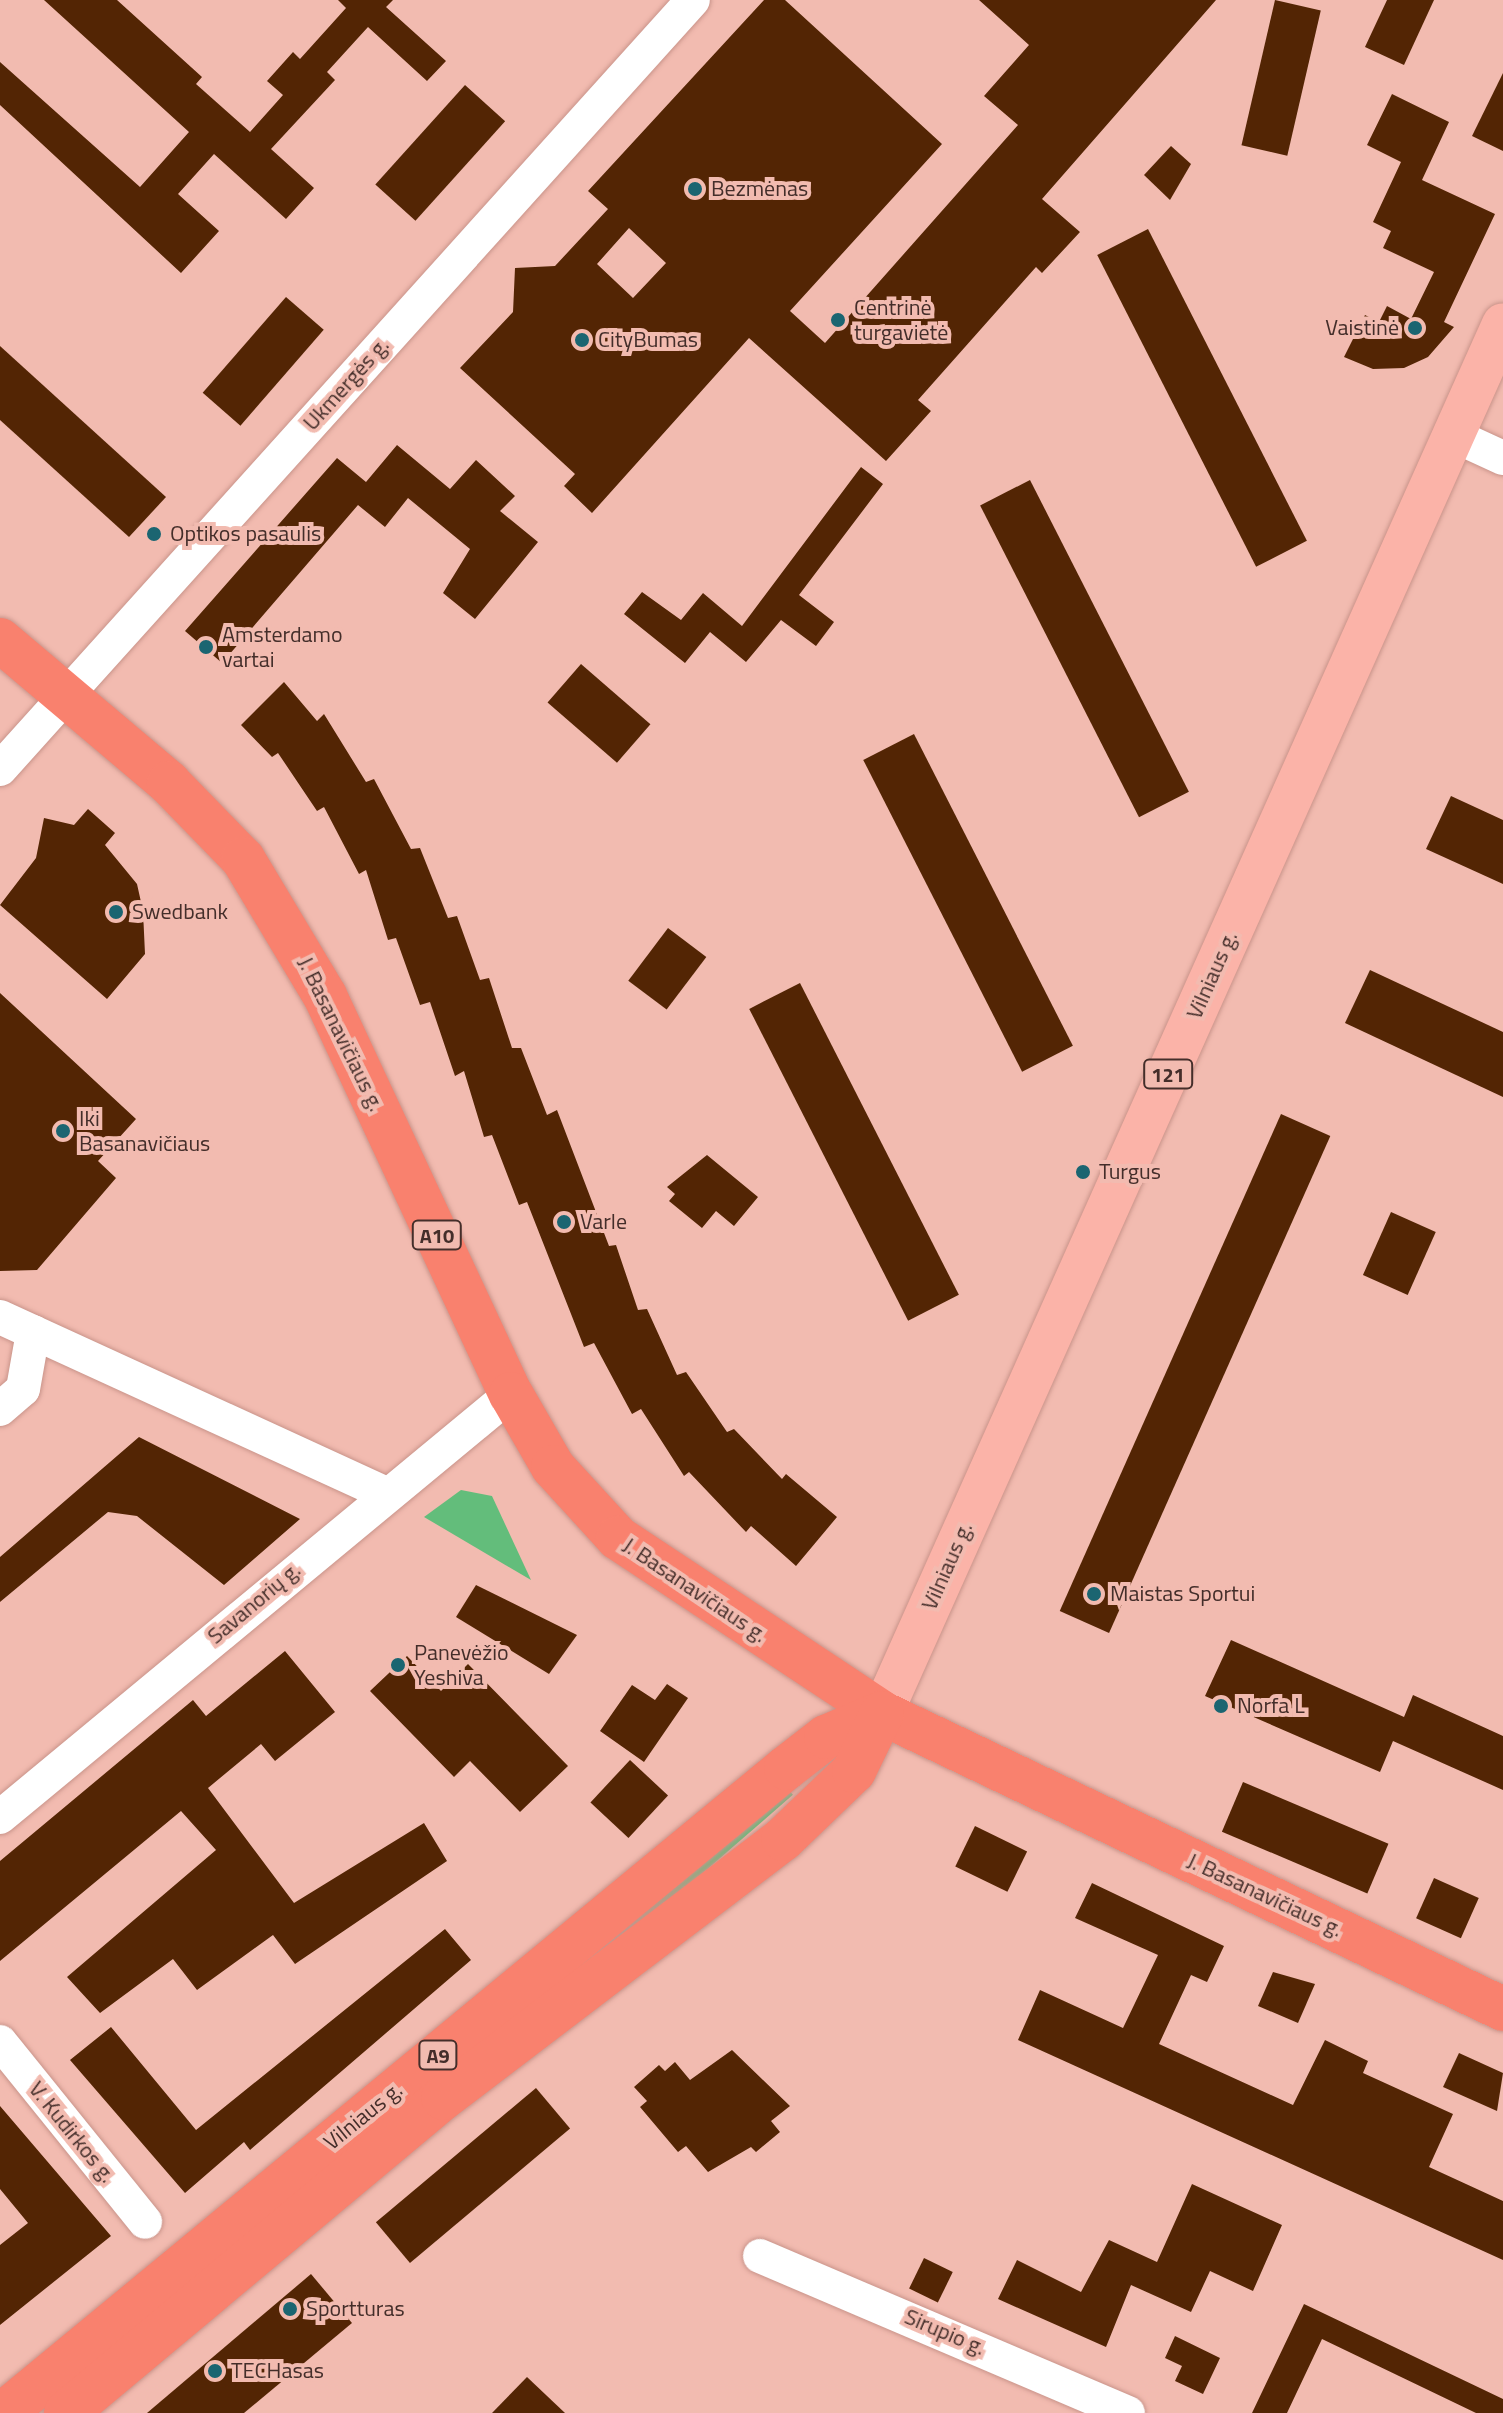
<!DOCTYPE html>
<meta charset="utf-8">
<style>
body{margin:0}
#map{position:relative;width:1503px;height:2413px;overflow:hidden;background:#f2bbb0;font-family:"Titillium Web",sans-serif}
div>[style]{position:absolute}
.green>*{inset:0;background:#63bd7b;transform-origin:0 0}
.building>*{inset:0;background:#532504;transform-origin:0 0}
.roads{filter:drop-shadow(0 0 2px #c9948a) drop-shadow(0 0 2px #c9948a)}
.minor>*{height:34px;margin:-17px;padding:0 17px;transform-origin:17px;border-radius:17px;background:#fff}
.major>*{height:42px;margin:-21px;padding:0 21px;transform-origin:21px;border-radius:21px;background:#fbb3a8}
.highway>*{height:44px;margin:-22px;padding:0 22px;transform-origin:22px;border-radius:22px;background:#f9816e}
.dots>*{width:22px;height:22px;translate:-50% -50%;box-sizing:border-box;border:4px solid #f2bbb0;border-radius:50%}
span{translate:-50% -50%;white-space:nowrap;text-align:center;line-height:1.15;-webkit-text-stroke:8px #f2bbb0;paint-order:stroke}
.shield-label span{padding:2px 6px;background:#f2bbb0;border:2px solid;border-radius:6px;-webkit-text-stroke-width:0}
.shield-label{font-size:20px;color:#442e2a;font-weight:700}
.poi-label{font-size:22px;color:#442e2a}
.left{translate:0 -50%;text-align:left}
.right{translate:-100% -50%;text-align:right}
.street-label{font-size:22px;color:#442e2a}
</style>
<div id="map">
<div class="green">
<i style="clip-path:polygon(461px 1490px,492px 1496px,531px 1580px,424px 1517px)"></i>
<i style="left:787px;top:1788px;width:9px;height:247px;rotate:49deg"></i>
</div>
<div class="building">
<i style="clip-path:polygon(44px 0,117px 0,202px 77px,196px 84px,250px 132px,283px 95px,267px 81px,293px 52px,300px 59px,346px 8px,338px 0,393px 0,386px 7px,446px 61px,427px 81px,368px 27px,327px 72px,335px 80px,271px 149px,314px 188px,286px 219px,214px 154px,178px 194px,219px 231px,181px 273px,0 105px,0 62px,140px 187px,189px 132px)"></i>
<i style="clip-path:polygon(evenodd,764px 0,785px 0,942px 144px,790px 311px,825px 343px,1018px 125px,984px 96px,1029px 45px,979px 0,1216px 0,1042px 199px,1080px 232px,1042px 273px,1036px 267px,918px 400px,931px 411px,886px 461px,749px 338px,592px 513px,564px 486px,575px 474px,460px 368px,513px 312px,515px 268px,555px 266px,608px 209px,588px 191px,764px 0,629px 228px,666px 263px,633px 298px,597px 264px,629px 228px)"></i>
<i style="left:1275px;top:0;width:47px;height:149px;rotate:13deg"></i>
<i style="clip-path:polygon(1387px 0,1434px 0,1404px 65px,1365px 47px)"></i>
<i style="clip-path:polygon(1503px 73px,1503px 151px,1472px 136px)"></i>
<i style="left:465px;top:85px;width:54px;height:134px;rotate:42deg"></i>
<i style="clip-path:polygon(1392px 94px,1449px 122px,1422px 180px,1495px 214px,1444px 322px,1454px 327px,1428px 357px,1404px 368px,1373px 369px,1344px 357px,1365px 315px,1379px 322px,1387px 306px,1411px 319px,1434px 272px,1383px 248px,1391px 231px,1373px 222px,1401px 162px,1367px 145px)"></i>
<i style="clip-path:polygon(1171px 146px,1191px 164px,1170px 200px,1144px 175px)"></i>
<i style="left:1148px;top:229px;width:350px;height:57px;rotate:63deg"></i>
<i style="left:286px;top:297px;width:50px;height:127px;rotate:41deg"></i>
<i style="clip-path:polygon(0 346px,166px 497px,129px 537px,0 420px)"></i>
<i style="clip-path:polygon(397px 445px,450px 489px,476px 460px,515px 496px,500px 511px,538px 542px,475px 619px,443px 593px,470px 549px,408px 498px,385px 527px,358px 505px,222px 663px,185px 631px,337px 458px,366px 482px)"></i>
<i style="clip-path:polygon(861px 467px,883px 484px,799px 595px,834px 622px,816px 646px,781px 620px,746px 662px,710px 632px,685px 663px,624px 614px,642px 592px,681px 620px,703px 593px,742px 626px)"></i>
<i style="left:1030px;top:480px;width:350px;height:56px;rotate:63deg"></i>
<i style="left:581px;top:664px;width:92px;height:51px;rotate:41deg"></i>
<i style="clip-path:polygon(284px 682px,317px 721px,324px 714px,366px 782px,374px 779px,411px 849px,420px 848px,448px 918px,457px 916px,480px 980px,489px 978px,512px 1048px,521px 1048px,547px 1115px,557px 1110px,609px 1246px,616px 1245px,638px 1310px,647px 1309px,677px 1375px,686px 1372px,727px 1432px,734px 1429px,782px 1479px,786px 1474px,837px 1517px,796px 1566px,751px 1526px,746px 1532px,689px 1472px,684px 1476px,641px 1409px,632px 1414px,594px 1343px,584px 1347px,527px 1202px,519px 1205px,492px 1135px,484px 1137px,464px 1071px,455px 1076px,430px 1002px,420px 1005px,396px 938px,388px 940px,366px 870px,359px 874px,324px 807px,317px 811px,278px 753px,272px 757px,241px 725px)"></i>
<i style="left:914px;top:734px;width:350px;height:57px;rotate:63deg"></i>
<i style="clip-path:polygon(1451px 796px,1503px 820px,1503px 884px,1426px 849px)"></i>
<i style="clip-path:polygon(88px 809px,115px 833px,105px 845px,137px 884px,143px 911px,145px 954px,107px 999px,0 905px,36px 858px,44px 818px,74px 825px)"></i>
<i style="left:668px;top:928px;width:48px;height:66px;rotate:37deg"></i>
<i style="clip-path:polygon(1370px 970px,1503px 1032px,1503px 1097px,1345px 1023px)"></i>
<i style="left:800px;top:983px;width:350px;height:57px;rotate:63deg"></i>
<i style="clip-path:polygon(0 993px,136px 1119px,98px 1161px,116px 1178px,37px 1270px,0 1271px)"></i>
<i style="left:1281px;top:1114px;width:54px;height:544px;rotate:24deg"></i>
<i style="clip-path:polygon(707px 1155px,758px 1197px,734px 1226px,716px 1211px,702px 1228px,669px 1201px,675px 1194px,667px 1187px)"></i>
<i style="left:1391px;top:1212px;width:49px;height:69px;rotate:24deg"></i>
<i style="clip-path:polygon(139px 1437px,300px 1519px,224px 1585px,137px 1516px,108px 1512px,0 1602px,0 1557px)"></i>
<i style="clip-path:polygon(476px 1585px,577px 1635px,549px 1674px,456px 1617px)"></i>
<i style="clip-path:polygon(1231px 1640px,1404px 1717px,1413px 1695px,1503px 1736px,1503px 1790px,1393px 1741px,1380px 1772px,1205px 1696px)"></i>
<i style="clip-path:polygon(285px 1651px,335px 1712px,275px 1761px,261px 1744px,208px 1788px,294px 1903px,424px 1823px,447px 1861px,295px 1964px,273px 1935px,197px 1990px,173px 1959px,100px 2013px,67px 1977px,216px 1850px,181px 1811px,0 1961px,0 1861px,193px 1700px,206px 1716px)"></i>
<i style="clip-path:polygon(407px 1656px,441px 1691px,468px 1664px,568px 1766px,520px 1812px,470px 1761px,454px 1777px,370px 1691px)"></i>
<i style="clip-path:polygon(667px 1684px,688px 1698px,644px 1762px,600px 1731px,632px 1685px,655px 1700px)"></i>
<i style="left:630px;top:1760px;width:52px;height:58px;rotate:43deg"></i>
<i style="left:1243px;top:1782px;width:158px;height:54px;rotate:23deg"></i>
<i style="left:975px;top:1826px;width:58px;height:45px;rotate:26deg"></i>
<i style="left:1434px;top:1878px;width:49px;height:44px;rotate:24deg"></i>
<i style="clip-path:polygon(1092px 1883px,1224px 1946px,1207px 1982px,1191px 1975px,1159px 2044px,1293px 2105px,1325px 2040px,1368px 2061px,1363px 2073px,1453px 2114px,1429px 2167px,1503px 2201px,1503px 2260px,1018px 2040px,1040px 1990px,1123px 2028px,1158px 1955px,1075px 1918px)"></i>
<i style="clip-path:polygon(445px 1929px,471px 1960px,250px 2150px,244px 2142px,185px 2193px,70px 2060px,111px 2027px,196px 2130px)"></i>
<i style="clip-path:polygon(1273px 1972px,1315px 1984px,1298px 2023px,1258px 2006px)"></i>
<i style="clip-path:polygon(732px 2050px,790px 2106px,771px 2121px,780px 2132px,756px 2152px,751px 2147px,708px 2172px,686px 2146px,678px 2152px,640px 2107px,647px 2101px,634px 2087px,659px 2065px,665px 2071px,675px 2062px,690px 2080px)"></i>
<i style="clip-path:polygon(1459px 2053px,1503px 2073px,1497px 2111px,1443px 2087px)"></i>
<i style="left:536px;top:2088px;width:53px;height:209px;rotate:50deg"></i>
<i style="clip-path:polygon(0 2106px,111px 2236px,0 2325px,0 2245px,28px 2223px,0 2189px)"></i>
<i style="clip-path:polygon(1192px 2184px,1282px 2225px,1253px 2291px,1210px 2271px,1191px 2312px,1131px 2285px,1106px 2347px,998px 2299px,1017px 2260px,1081px 2292px,1109px 2240px,1157px 2262px)"></i>
<i style="left:924px;top:2258px;width:32px;height:34px;rotate:26deg"></i>
<i style="clip-path:polygon(311px 2274px,352px 2323px,244px 2413px,147px 2413px)"></i>
<i style="clip-path:polygon(1304px 2304px,1503px 2399px,1503px 2413px,1476px 2413px,1322px 2339px,1287px 2413px,1252px 2413px)"></i>
<i style="clip-path:polygon(1175px 2336px,1220px 2358px,1203px 2394px,1175px 2381px,1182px 2366px,1165px 2358px)"></i>
<i style="clip-path:polygon(527px 2377px,565px 2413px,492px 2413px)"></i>
</div>
<div class="roads">
<div class="minor">
<i style="left:1453px;top:435px;width:55px;rotate:24.7deg"></i>
<i style="left:0;top:769px;width:1035px;rotate:-47.98deg"></i>
<i style="left:0;top:1317px;width:426px;rotate:24.6deg"></i>
<i style="left:0;top:1409px;width:30px;rotate:-41deg"></i>
<i style="left:23px;top:1389px;width:58px;rotate:-80deg"></i>
<i style="left:0;top:1817px;width:663px;rotate:-39.62deg"></i>
<i style="left:0;top:2042px;width:231px;rotate:51.1deg"></i>
<i style="left:760px;top:2256px;width:400px;rotate:23.1deg"></i>
</div>
<div class="major">
<i style="left:882px;top:1713px;width:1521px;rotate:-65.91deg"></i>
</div>
<div class="highway">
<i style="left:0;top:640px;width:221px;rotate:40.2deg"></i>
<i style="left:169px;top:783px;width:106px;rotate:45.8deg"></i>
<i style="left:243px;top:859px;width:160px;rotate:59.1deg"></i>
<i style="left:325px;top:996px;width:439px;rotate:65deg"></i>
<i style="left:511px;top:1394px;width:84px;rotate:60.1deg"></i>
<i style="left:553px;top:1467px;width:96px;rotate:47.5deg"></i>
<i style="left:618px;top:1538px;width:317px;rotate:33.5deg"></i>
<i style="left:882px;top:1713px;width:688px;rotate:25.48deg"></i>
<i style="left:4px;top:2413px;width:1014px;rotate:-39.52deg"></i>
<i style="left:786px;top:1768px;width:51px;rotate:-37.8deg"></i>
<i style="left:826px;top:1737px;width:61px;rotate:-23.2deg"></i>
<i style="left:66px;top:2413px;width:491px;rotate:-39.9deg"></i>
<i style="left:443px;top:2098px;width:427px;rotate:-37.3deg"></i>
<i style="left:783px;top:1839px;width:98px;rotate:-43.8deg"></i>
<i style="left:854px;top:1771px;width:64px;rotate:-64.2deg"></i>
</div>
</div>
<div class="dots">
<i style="left:695px;top:189px;background:#1b6571"></i>
<i style="left:838px;top:320px;background:#1b6571"></i>
<i style="left:1415px;top:328px;background:#1b6571"></i>
<i style="left:582px;top:340px;background:#1b6571"></i>
<i style="left:154px;top:534px;background:#1b6571"></i>
<i style="left:206px;top:647px;background:#1b6571"></i>
<i style="left:116px;top:912px;background:#1b6571"></i>
<i style="left:63px;top:1131px;background:#1b6571"></i>
<i style="left:1083px;top:1172px;background:#1b6571"></i>
<i style="left:564px;top:1222px;background:#1b6571"></i>
<i style="left:1094px;top:1594px;background:#1b6571"></i>
<i style="left:398px;top:1665px;background:#1b6571"></i>
<i style="left:1221px;top:1706px;background:#1b6571"></i>
<i style="left:290px;top:2309px;background:#1b6571"></i>
<i style="left:215px;top:2371px;background:#1b6571"></i>
</div>
<div class="shield-label">
<span style="left:1168px;top:1074px">121</span>
<span style="left:437px;top:1235px">A10</span>
<span style="left:438px;top:2055px">A9</span>
</div>
<div class="poi-label">
<span class="left" style="left:711px;top:189px">Bezmėnas</span>
<span class="left" style="left:854px;top:320px">Centrinė<br>turgavietė</span>
<span class="right" style="left:1399px;top:328px">Vaistinė</span>
<span class="left" style="left:598px;top:340px">CityBumas</span>
<span class="left" style="left:170px;top:534px">Optikos pasaulis</span>
<span class="left" style="left:222px;top:647px">Amsterdamo<br>vartai</span>
<span class="left" style="left:132px;top:912px">Swedbank</span>
<span class="left" style="left:79px;top:1131px">Iki<br>Basanavičiaus</span>
<span class="left" style="left:1099px;top:1172px">Turgus</span>
<span class="left" style="left:580px;top:1222px">Varle</span>
<span class="left" style="left:1110px;top:1594px">Maistas Sportui</span>
<span class="left" style="left:414px;top:1665px">Panevėžio<br>Yeshiva</span>
<span class="left" style="left:1237px;top:1706px">Norfa L</span>
<span class="left" style="left:306px;top:2309px">Sportturas</span>
<span class="left" style="left:231px;top:2371px">TECHasas</span>
</div>
<div class="street-label">
<span style="left:346px;top:384px;rotate:-48deg">Ukmergės g.</span>
<span style="left:1212px;top:975px;rotate:-66deg">Vilniaus g.</span>
<span style="left:341px;top:1034px;rotate:64deg">J. Basanavičiaus g.</span>
<span style="left:947px;top:1566px;rotate:-66deg">Vilniaus g.</span>
<span style="left:695px;top:1590px;rotate:34deg">J. Basanavičiaus g.</span>
<span style="left:254px;top:1603px;rotate:-40deg">Savanorių g.</span>
<span style="left:1265px;top:1895px;rotate:25deg">J. Basanavičiaus g.</span>
<span style="left:363px;top:2116px;rotate:-39deg">Vilniaus g.</span>
<span style="left:72px;top:2132px;rotate:51deg">V. Kudirkos g.</span>
<span style="left:945px;top:2332px;rotate:23deg">Sirupio g.</span>
</div>
</div>
